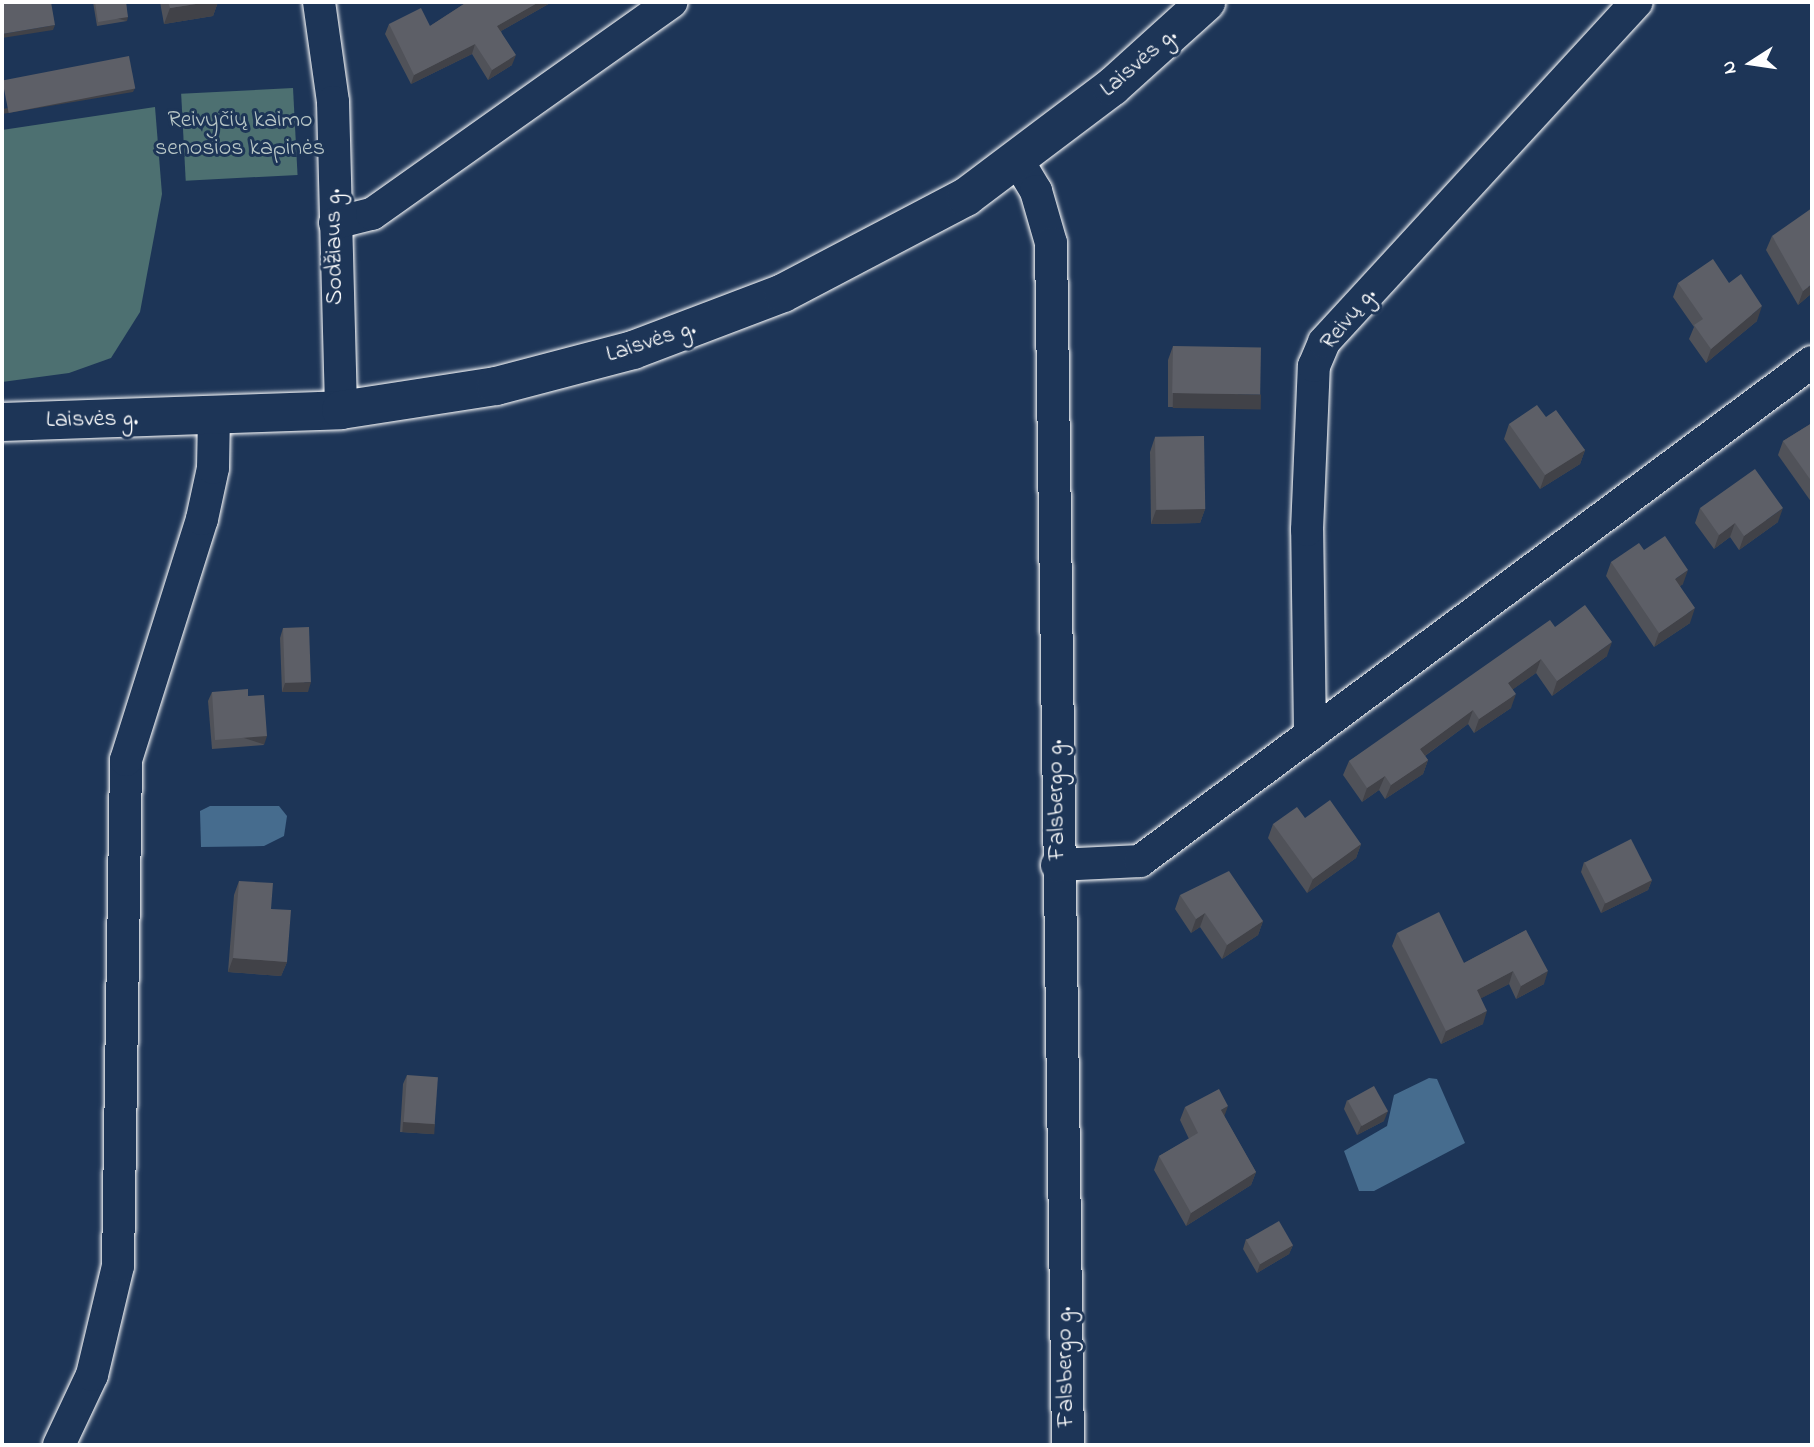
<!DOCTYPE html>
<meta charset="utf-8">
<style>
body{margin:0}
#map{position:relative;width:1814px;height:1447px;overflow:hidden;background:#1d3557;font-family:"Indie Flower",sans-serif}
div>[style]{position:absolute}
.green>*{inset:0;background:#4d7071;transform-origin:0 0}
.water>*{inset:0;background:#466c8e}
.roads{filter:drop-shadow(0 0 2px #fff) drop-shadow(0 0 2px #fff)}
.minor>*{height:32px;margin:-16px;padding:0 16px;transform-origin:16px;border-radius:16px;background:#1d3557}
.major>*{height:38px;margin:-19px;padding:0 19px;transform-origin:19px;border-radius:19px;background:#1d3557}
.wall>*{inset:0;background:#505259}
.shaded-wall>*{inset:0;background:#414248;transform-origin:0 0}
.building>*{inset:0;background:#5d5f67;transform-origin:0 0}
span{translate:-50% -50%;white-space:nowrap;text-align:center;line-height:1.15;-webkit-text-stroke:6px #1d3557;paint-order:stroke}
.street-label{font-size:24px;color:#fff}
.park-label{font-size:24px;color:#b8c6c6}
.frame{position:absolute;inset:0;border:4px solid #fff;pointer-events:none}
.north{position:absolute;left:1716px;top:28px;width:70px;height:70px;-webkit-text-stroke:5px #1d3557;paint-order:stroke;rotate:258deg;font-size:19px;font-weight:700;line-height:28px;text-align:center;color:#fff}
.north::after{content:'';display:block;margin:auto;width:24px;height:32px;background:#fff;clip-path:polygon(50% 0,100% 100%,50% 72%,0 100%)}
</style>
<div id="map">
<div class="green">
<i style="left:293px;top:88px;width:87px;height:112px;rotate:87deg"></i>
<i style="clip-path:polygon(155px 107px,162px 194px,140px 312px,111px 358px,69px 373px,2px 382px,2px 130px)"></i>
</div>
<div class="water">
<i style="clip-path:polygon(210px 806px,279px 806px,287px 816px,284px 836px,264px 846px,201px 847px,200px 811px)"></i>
<i style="clip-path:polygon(1429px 1078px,1437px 1079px,1465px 1143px,1374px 1191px,1359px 1191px,1344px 1151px,1387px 1126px,1394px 1095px)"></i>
</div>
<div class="roads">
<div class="minor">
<i style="left:319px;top:2px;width:101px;rotate:82deg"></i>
<i style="left:333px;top:102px;width:308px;rotate:88.5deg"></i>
<i style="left:1018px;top:161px;width:35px;rotate:59deg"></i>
<i style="left:1036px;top:191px;width:54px;rotate:73.9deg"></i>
<i style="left:1051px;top:243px;width:1202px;rotate:89.19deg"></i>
<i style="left:335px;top:223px;width:38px;rotate:-14deg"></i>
<i style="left:372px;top:214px;width:367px;rotate:-35.3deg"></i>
<i style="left:1310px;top:735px;width:205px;rotate:-90.8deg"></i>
<i style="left:1307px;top:530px;width:164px;rotate:-87.6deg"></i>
<i style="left:1314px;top:366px;width:26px;rotate:-67deg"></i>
<i style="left:1324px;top:342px;width:462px;rotate:-47.4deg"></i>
<i style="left:1057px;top:865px;width:83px;rotate:-2.8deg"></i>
<i style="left:1140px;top:861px;width:837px;rotate:-36.6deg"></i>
<i style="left:59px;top:1445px;width:77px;rotate:-64.8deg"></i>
<i style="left:92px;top:1375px;width:112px;rotate:-76.6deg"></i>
<i style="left:118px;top:1266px;width:506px;rotate:-89.09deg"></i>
<i style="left:126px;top:760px;width:253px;rotate:-72.5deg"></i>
<i style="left:202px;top:519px;width:52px;rotate:-77.8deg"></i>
<i style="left:213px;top:468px;width:50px;rotate:-88.9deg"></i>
</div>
<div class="major">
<i style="left:2px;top:422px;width:339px;rotate:-2deg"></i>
<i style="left:341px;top:410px;width:157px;rotate:-8.8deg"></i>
<i style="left:496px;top:386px;width:142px;rotate:-14.7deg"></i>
<i style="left:633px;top:350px;width:160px;rotate:-20.8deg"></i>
<i style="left:783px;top:293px;width:207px;rotate:-27.7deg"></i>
<i style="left:966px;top:197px;width:183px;rotate:-37deg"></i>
<i style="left:1112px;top:87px;width:127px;rotate:-42.1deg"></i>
</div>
</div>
<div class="wall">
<i style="clip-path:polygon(93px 2px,126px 2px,127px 21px,97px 26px)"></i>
<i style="clip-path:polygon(160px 2px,218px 2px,213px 16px,164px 24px)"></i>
<i style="clip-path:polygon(467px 2px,552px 2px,501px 31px,512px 65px,488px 80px,472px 54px,411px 84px,385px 34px,389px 24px,430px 26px)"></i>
<i style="clip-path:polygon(1772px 236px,1812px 293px,1798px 305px,1766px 250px)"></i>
<i style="clip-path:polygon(1678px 283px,1729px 283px,1757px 321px,1706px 363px,1689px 339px,1694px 327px,1673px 297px)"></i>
<i style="clip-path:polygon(1173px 346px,1256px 408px,1168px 407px,1168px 360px)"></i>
<i style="clip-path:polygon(1546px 417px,1585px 450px,1580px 464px,1540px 489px,1504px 439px,1509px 424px)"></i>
<i style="clip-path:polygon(1812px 423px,1812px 503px,1778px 455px,1783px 441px)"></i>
<i style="clip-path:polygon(1155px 437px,1205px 509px,1200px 523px,1151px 524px,1150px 452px)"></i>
<i style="clip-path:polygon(1700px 508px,1778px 522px,1739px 550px,1730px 537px,1714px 549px,1695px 523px)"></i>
<i style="clip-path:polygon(1644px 550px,1683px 584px,1680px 586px,1690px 623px,1654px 647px,1606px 576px,1611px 562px)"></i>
<i style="clip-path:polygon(1555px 627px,1607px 656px,1552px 696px,1536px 673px,1513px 689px,1511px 708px,1474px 733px,1468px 724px,1425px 756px,1428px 760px,1423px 774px,1385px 799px,1379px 790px,1362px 802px,1343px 775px,1349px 761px)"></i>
<i style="clip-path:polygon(283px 628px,308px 692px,282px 692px,280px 638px)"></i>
<i style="clip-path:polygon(212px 692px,248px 696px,264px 745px,212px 749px,208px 701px)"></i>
<i style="clip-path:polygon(1305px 818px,1361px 844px,1356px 858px,1307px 893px,1268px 838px,1273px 824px)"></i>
<i style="clip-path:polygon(1584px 862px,1652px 880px,1648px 890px,1601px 913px,1581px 872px)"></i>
<i style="clip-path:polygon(239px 881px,287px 962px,281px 976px,228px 972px,234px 895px)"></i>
<i style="clip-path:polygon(1180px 895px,1263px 921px,1258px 935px,1222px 959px,1200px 927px,1191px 933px,1175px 909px)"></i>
<i style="clip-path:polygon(1526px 930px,1544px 984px,1516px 999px,1509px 984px,1481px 998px,1483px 1024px,1441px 1044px,1392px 946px,1397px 933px,1464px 963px)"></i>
<i style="clip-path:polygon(407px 1075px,435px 1124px,432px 1134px,400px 1132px,403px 1084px)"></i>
<i style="clip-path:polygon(1347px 1100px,1384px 1121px,1357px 1135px,1344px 1109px)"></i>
<i style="clip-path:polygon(1185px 1107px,1224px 1116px,1256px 1172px,1251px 1185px,1186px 1226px,1154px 1170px,1159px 1156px,1189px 1139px,1180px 1120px)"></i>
<i style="clip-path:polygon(1246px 1239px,1293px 1245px,1289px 1254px,1257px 1273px,1243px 1249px)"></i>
</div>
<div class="shaded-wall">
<i style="clip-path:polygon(209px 2px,218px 2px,213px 16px,164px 24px,170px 8px)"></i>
<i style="clip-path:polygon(539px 2px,552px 2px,494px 35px,497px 26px)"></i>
<i style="left:128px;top:17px;width:4px;height:30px;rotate:104deg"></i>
<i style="clip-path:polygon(55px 25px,53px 30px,2px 38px,2px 34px)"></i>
<i style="clip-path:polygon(475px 44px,472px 54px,411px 84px,414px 75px)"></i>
<i style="clip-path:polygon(516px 55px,512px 65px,488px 80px,492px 70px)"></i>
<i style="clip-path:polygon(135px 88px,133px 92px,2px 114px,2px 109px)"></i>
<i style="clip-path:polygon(1812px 284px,1812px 293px,1798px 305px,1803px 291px)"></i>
<i style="clip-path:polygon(1762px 306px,1757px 321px,1706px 363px,1711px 349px)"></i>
<i style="left:1173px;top:393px;width:88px;height:15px;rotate:1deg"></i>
<i style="clip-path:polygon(1585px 450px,1580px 464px,1540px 489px,1545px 475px)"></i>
<i style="clip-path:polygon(1783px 508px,1778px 522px,1739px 550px,1744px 536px)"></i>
<i style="clip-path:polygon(1205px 509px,1200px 523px,1151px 524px,1156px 510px)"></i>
<i style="clip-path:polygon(1735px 523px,1730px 537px,1714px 549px,1719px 535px)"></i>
<i style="clip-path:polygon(1688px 570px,1683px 584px,1670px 593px,1675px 579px)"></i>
<i style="clip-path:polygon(1695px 608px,1690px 623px,1654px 647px,1659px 633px)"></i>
<i style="clip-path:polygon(1612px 642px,1607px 656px,1552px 696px,1557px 681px)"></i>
<i style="clip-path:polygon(1541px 659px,1536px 673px,1502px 697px,1508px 683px)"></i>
<i style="clip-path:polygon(311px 682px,308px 692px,282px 692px,285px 683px)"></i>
<i style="clip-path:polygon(1516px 694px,1511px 708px,1474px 733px,1479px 719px)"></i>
<i style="clip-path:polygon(1473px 710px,1468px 724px,1415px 763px,1420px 749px)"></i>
<i style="left:267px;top:736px;width:9px;height:52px;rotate:108deg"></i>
<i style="clip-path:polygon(1428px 760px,1423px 774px,1385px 799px,1391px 785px)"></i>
<i style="clip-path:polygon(1385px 776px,1379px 790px,1362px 802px,1367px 788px)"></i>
<i style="clip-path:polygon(1361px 844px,1356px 858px,1307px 893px,1313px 879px)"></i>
<i style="clip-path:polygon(1652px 880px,1648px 890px,1601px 913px,1605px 903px)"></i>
<i style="clip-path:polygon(1205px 913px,1200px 927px,1191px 933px,1196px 919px)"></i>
<i style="clip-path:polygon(1263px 921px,1258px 935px,1222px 959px,1227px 945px)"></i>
<i style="clip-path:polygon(233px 958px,287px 962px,281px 976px,228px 972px)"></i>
<i style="clip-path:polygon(1513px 971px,1509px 984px,1472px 1003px,1477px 990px)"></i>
<i style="clip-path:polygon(1548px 971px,1544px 984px,1516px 999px,1521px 986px)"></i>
<i style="clip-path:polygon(1487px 1011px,1483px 1024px,1441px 1044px,1446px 1031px)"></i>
<i style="clip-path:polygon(1228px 1106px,1223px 1120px,1221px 1110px)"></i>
<i style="clip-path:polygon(1388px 1111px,1384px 1121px,1357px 1135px,1361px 1126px)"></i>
<i style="left:403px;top:1122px;width:32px;height:10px;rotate:4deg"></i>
<i style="clip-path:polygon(1256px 1172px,1251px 1185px,1186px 1226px,1191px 1213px)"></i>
<i style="clip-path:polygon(1293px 1245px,1289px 1254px,1257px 1273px,1260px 1264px)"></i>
</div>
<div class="building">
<i style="clip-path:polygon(2px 2px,51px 2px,55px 25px,2px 34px)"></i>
<i style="clip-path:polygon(95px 2px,126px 2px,128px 17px,98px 22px)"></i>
<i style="clip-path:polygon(168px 2px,209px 2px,170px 8px)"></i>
<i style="clip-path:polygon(467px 2px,539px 2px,497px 26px,516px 55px,492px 70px,475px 44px,414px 75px,389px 24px,421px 8px,430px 26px)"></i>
<i style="left:129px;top:56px;width:33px;height:129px;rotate:79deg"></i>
<i style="clip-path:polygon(1812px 208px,1812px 284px,1803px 291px,1772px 236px)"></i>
<i style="clip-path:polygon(1713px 259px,1729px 283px,1741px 274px,1762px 306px,1711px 349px,1694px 325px,1703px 319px,1678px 283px)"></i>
<i style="left:1173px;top:346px;width:88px;height:47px;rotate:1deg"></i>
<i style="clip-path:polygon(1537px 405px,1546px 417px,1556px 410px,1585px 450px,1545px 475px,1509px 424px)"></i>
<i style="clip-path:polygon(1812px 423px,1812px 482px,1783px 441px)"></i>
<i style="left:1204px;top:436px;width:73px;height:49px;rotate:89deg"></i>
<i style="clip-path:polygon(1755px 469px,1783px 508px,1744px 536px,1735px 523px,1719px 535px,1700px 508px)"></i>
<i style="clip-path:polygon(1665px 536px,1688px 570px,1675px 579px,1695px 608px,1659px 633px,1611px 562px,1639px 543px,1644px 550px)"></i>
<i style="clip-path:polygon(1585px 605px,1612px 642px,1557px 681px,1541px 659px,1508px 683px,1516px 694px,1479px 719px,1473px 710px,1420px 749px,1428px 760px,1391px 785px,1385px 776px,1367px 788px,1349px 761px,1550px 620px,1555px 627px)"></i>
<i style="left:309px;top:627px;width:55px;height:26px;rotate:88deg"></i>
<i style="clip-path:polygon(248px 689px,248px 696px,264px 695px,267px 736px,215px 740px,212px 692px)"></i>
<i style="clip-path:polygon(1330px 800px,1361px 844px,1313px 879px,1273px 824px,1297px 807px,1305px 818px)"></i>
<i style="left:1631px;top:839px;width:46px;height:52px;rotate:63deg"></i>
<i style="clip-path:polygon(1229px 871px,1263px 921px,1227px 945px,1205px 913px,1196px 919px,1180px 895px)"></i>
<i style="clip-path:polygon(239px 881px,273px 883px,271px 909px,291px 910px,287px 962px,233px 958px)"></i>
<i style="clip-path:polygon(1439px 912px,1464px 963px,1526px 930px,1548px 971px,1521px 986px,1513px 971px,1477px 990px,1487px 1011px,1446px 1031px,1397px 933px)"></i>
<i style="left:407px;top:1075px;width:31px;height:47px;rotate:4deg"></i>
<i style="left:1374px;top:1086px;width:29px;height:30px;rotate:61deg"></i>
<i style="clip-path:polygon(1219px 1089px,1228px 1106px,1221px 1110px,1256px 1172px,1191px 1213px,1159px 1156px,1198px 1133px,1185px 1107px)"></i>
<i style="left:1279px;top:1221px;width:28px;height:38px;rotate:60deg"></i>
</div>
<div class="street-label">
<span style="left:1139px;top:63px;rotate:-41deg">Laisvės g.</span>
<span style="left:335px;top:247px;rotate:-91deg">Sodžiaus g.</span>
<span style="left:1349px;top:319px;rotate:-51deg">Reivų g.</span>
<span style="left:651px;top:342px;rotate:-18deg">Laisvės g.</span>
<span style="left:92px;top:420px;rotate:-1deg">Laisvės g.</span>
<span style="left:1057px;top:800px;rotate:-91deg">Falsbergo g.</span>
<span style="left:1066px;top:1367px;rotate:-91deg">Falsbergo g.</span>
</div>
<div class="park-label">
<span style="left:240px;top:135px">Reivyčių kaimo<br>senosios kapinės</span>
</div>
<div class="frame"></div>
<div class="north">N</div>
</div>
